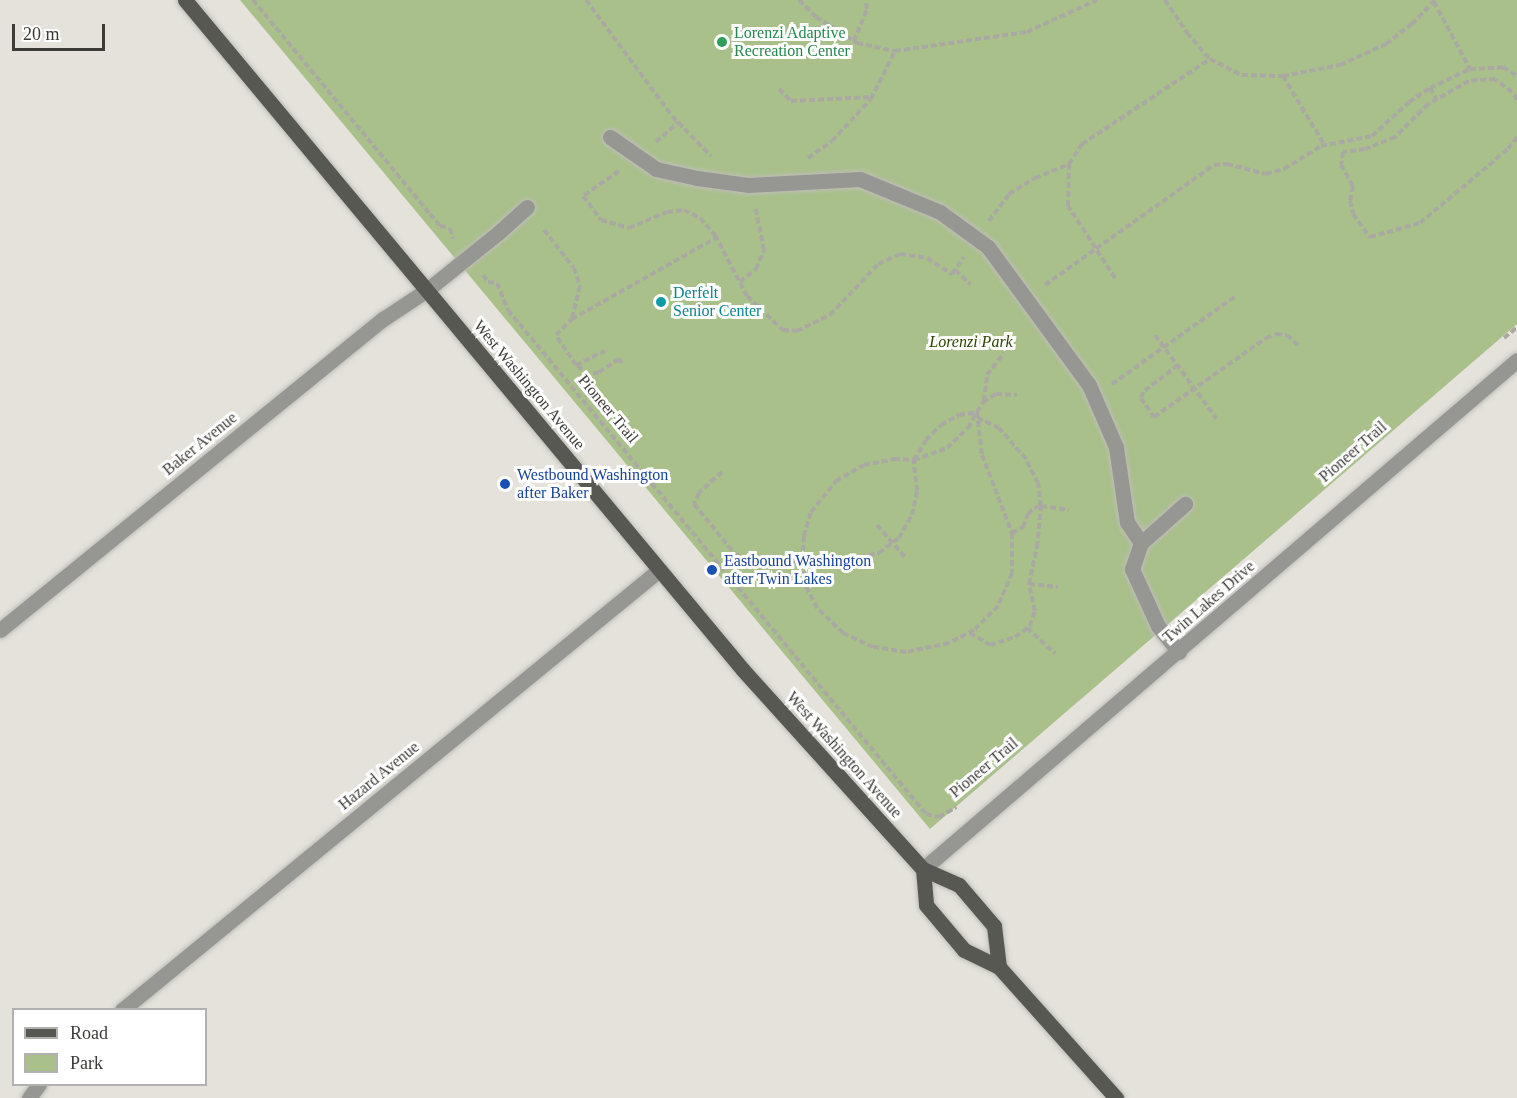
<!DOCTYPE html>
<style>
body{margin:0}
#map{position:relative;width:1517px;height:1098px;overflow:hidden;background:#e4e2db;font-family:Georgia,serif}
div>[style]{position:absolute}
.green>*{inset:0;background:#a9c08b}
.path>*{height:4px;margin-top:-2px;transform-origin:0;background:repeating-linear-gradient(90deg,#aaa8a2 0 6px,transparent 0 9px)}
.roads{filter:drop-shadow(0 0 2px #bfbdb7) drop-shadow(0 0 2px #bfbdb7)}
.minor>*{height:15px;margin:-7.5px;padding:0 7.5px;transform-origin:7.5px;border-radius:7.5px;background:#969693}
.major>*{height:15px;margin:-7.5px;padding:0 7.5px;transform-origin:7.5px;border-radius:7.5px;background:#585853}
.dots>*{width:16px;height:16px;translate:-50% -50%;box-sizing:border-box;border:3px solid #fff;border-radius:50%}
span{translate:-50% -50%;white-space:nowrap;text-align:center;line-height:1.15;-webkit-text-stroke:6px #fff;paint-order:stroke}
.leisure-label{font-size:16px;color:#27864d}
.left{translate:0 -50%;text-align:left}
.culture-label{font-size:16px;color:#0d838f}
.park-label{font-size:16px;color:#2d4103;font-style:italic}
.street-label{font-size:16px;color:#3c3b38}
.transit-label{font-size:16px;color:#164399}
.legend{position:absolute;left:12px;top:1008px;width:195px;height:78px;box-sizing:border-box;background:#fff;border:2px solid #b1b1af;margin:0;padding:8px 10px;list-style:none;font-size:18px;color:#3c3b38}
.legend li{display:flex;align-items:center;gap:12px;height:30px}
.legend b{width:30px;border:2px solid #b1b1af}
.scale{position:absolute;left:12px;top:24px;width:93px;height:27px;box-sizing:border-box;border:3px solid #3c3b38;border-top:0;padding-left:8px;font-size:18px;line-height:21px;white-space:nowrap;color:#3c3b38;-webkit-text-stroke:4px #fff;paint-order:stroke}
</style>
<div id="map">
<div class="green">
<i style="clip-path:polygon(240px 0,1517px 0,1517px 324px,930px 829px)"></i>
</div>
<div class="path">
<i style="left:253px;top:0;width:278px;rotate:50.4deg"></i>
<i style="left:430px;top:214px;width:16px;rotate:50deg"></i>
<i style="left:440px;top:226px;width:10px;rotate:11deg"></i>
<i style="left:450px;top:228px;width:11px;rotate:75deg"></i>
<i style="left:586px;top:0;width:144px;rotate:53.4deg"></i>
<i style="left:672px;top:116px;width:56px;rotate:45.7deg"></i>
<i style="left:799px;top:0;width:24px;rotate:45deg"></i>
<i style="left:816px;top:17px;width:49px;rotate:32.4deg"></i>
<i style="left:857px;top:43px;width:39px;rotate:12deg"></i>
<i style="left:1165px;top:0;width:40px;rotate:56deg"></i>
<i style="left:1187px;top:33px;width:35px;rotate:49deg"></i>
<i style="left:1210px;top:59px;width:36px;rotate:27deg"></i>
<i style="left:1242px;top:75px;width:41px;rotate:1.4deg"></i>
<i style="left:1283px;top:76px;width:58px;rotate:-10.9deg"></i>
<i style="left:1340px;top:65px;width:51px;rotate:-24.5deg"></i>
<i style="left:1386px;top:44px;width:33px;rotate:-38deg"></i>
<i style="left:1412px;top:24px;width:33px;rotate:-46deg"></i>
<i style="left:1434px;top:2px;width:76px;rotate:61.8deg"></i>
<i style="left:854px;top:41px;width:35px;rotate:-68deg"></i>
<i style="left:867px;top:9px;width:9px;rotate:-96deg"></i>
<i style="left:1283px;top:76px;width:82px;rotate:59deg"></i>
<i style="left:1430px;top:88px;width:12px;rotate:59deg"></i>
<i style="left:779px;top:89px;width:17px;rotate:45deg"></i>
<i style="left:791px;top:101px;width:81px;rotate:-2.8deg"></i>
<i style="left:1517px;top:100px;width:9px;rotate:-122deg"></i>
<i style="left:1512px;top:92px;width:21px;rotate:-143deg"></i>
<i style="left:1495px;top:79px;width:26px;rotate:176deg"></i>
<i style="left:1469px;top:81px;width:47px;rotate:150.7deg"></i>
<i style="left:1428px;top:104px;width:47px;rotate:135deg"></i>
<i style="left:1395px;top:137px;width:32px;rotate:158deg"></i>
<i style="left:1365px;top:149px;width:22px;rotate:172deg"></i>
<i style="left:1343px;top:152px;width:13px;rotate:99deg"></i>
<i style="left:1341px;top:165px;width:24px;rotate:60deg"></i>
<i style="left:1353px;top:186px;width:15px;rotate:101deg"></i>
<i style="left:1350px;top:201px;width:13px;rotate:77deg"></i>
<i style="left:1353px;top:214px;width:29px;rotate:54deg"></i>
<i style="left:1370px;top:237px;width:52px;rotate:-15.6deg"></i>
<i style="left:1420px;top:223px;width:115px;rotate:-40.1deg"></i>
<i style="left:1508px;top:149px;width:15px;rotate:-53deg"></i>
<i style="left:656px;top:142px;width:30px;rotate:-42deg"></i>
<i style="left:808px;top:158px;width:29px;rotate:-35deg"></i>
<i style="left:832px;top:141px;width:57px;rotate:-47.1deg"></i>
<i style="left:871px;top:99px;width:54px;rotate:-63.4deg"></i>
<i style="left:895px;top:51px;width:133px;rotate:-8.2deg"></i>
<i style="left:1027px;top:32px;width:77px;rotate:-24.6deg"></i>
<i style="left:619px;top:171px;width:44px;rotate:145.2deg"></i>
<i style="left:583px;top:196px;width:30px;rotate:53deg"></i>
<i style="left:601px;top:220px;width:29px;rotate:16deg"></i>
<i style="left:629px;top:228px;width:41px;rotate:-22.8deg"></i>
<i style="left:667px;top:212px;width:17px;rotate:-7deg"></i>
<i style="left:684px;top:210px;width:18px;rotate:27deg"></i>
<i style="left:700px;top:218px;width:23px;rotate:49deg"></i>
<i style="left:715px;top:235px;width:69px;rotate:62.3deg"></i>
<i style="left:747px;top:296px;width:50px;rotate:43.4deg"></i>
<i style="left:783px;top:330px;width:14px;rotate:4deg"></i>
<i style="left:797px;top:331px;width:37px;rotate:-26deg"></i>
<i style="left:830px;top:315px;width:70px;rotate:-46.7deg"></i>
<i style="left:878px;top:264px;width:24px;rotate:-24deg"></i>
<i style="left:900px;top:254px;width:27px;rotate:8deg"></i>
<i style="left:927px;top:258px;width:30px;rotate:33deg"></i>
<i style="left:952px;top:274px;width:21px;rotate:-55deg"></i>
<i style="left:989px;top:221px;width:34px;rotate:-53deg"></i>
<i style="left:1009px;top:194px;width:31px;rotate:-32deg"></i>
<i style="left:1035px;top:178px;width:37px;rotate:-22deg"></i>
<i style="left:544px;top:230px;width:48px;rotate:51.7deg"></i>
<i style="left:574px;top:268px;width:19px;rotate:72deg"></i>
<i style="left:580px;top:286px;width:33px;rotate:104deg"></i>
<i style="left:955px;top:270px;width:21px;rotate:43deg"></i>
<i style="left:483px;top:275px;width:9px;rotate:54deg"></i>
<i style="left:488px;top:282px;width:9px;rotate:6deg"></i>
<i style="left:497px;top:283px;width:29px;rotate:68deg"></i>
<i style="left:508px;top:310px;width:655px;rotate:50.33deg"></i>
<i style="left:926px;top:814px;width:13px;rotate:13deg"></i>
<i style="left:939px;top:817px;width:20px;rotate:-30deg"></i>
<i style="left:1115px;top:278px;width:86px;rotate:-123.1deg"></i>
<i style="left:1068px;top:206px;width:42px;rotate:-88.6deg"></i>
<i style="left:1069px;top:164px;width:24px;rotate:-57deg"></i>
<i style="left:1082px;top:144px;width:154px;rotate:-33.6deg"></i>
<i style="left:740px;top:282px;width:21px;rotate:-39deg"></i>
<i style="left:756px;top:269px;width:21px;rotate:-67deg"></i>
<i style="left:764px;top:250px;width:45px;rotate:-101.6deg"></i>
<i style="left:1045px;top:285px;width:207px;rotate:-35.4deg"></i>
<i style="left:1214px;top:165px;width:13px;rotate:-4deg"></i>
<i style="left:1227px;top:164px;width:40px;rotate:14.4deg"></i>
<i style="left:1266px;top:174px;width:19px;rotate:-16deg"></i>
<i style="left:1284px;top:169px;width:44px;rotate:-31.9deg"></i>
<i style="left:1321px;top:146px;width:52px;rotate:-11.1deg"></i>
<i style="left:1372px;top:136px;width:50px;rotate:-42.6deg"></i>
<i style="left:1409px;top:102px;width:25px;rotate:-34deg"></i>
<i style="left:1430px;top:88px;width:44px;rotate:-25.4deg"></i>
<i style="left:1470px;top:69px;width:33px;rotate:-3deg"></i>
<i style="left:1503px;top:67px;width:17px;rotate:33deg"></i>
<i style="left:1155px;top:335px;width:104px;rotate:53.6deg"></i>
<i style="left:1504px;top:338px;width:17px;rotate:-40deg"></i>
<i style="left:622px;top:363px;width:5px;rotate:-127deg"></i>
<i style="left:619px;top:359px;width:24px;rotate:147deg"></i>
<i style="left:599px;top:372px;width:10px;rotate:163deg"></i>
<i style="left:589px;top:375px;width:16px;rotate:-142deg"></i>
<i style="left:576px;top:365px;width:36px;rotate:-124deg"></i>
<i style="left:556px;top:335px;width:23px;rotate:-45deg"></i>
<i style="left:572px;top:319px;width:165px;rotate:-29.4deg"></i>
<i style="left:576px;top:365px;width:32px;rotate:-26deg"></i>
<i style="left:1178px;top:365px;width:44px;rotate:142.4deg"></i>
<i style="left:1143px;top:392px;width:6px;rotate:108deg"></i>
<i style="left:1141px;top:398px;width:23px;rotate:56deg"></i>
<i style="left:1154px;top:417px;width:137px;rotate:-35.2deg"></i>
<i style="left:1266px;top:338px;width:11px;rotate:-22deg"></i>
<i style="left:1276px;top:334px;width:11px;rotate:5deg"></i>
<i style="left:1287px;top:335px;width:18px;rotate:43deg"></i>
<i style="left:1112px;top:384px;width:152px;rotate:-35.4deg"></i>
<i style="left:984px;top:401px;width:26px;rotate:-83deg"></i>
<i style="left:987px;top:375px;width:28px;rotate:-52deg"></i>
<i style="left:722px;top:472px;width:31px;rotate:138deg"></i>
<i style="left:699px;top:493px;width:12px;rotate:114deg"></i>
<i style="left:694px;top:504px;width:65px;rotate:50.6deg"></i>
<i style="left:735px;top:554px;width:14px;rotate:30deg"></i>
<i style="left:747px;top:561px;width:43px;rotate:5.3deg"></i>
<i style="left:790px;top:565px;width:13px;rotate:-23deg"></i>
<i style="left:802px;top:560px;width:12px;rotate:-14deg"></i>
<i style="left:814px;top:557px;width:37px;rotate:3deg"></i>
<i style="left:851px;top:559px;width:29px;rotate:-12deg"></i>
<i style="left:879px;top:553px;width:25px;rotate:-37deg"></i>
<i style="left:899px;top:538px;width:26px;rotate:-61deg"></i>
<i style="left:912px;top:515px;width:25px;rotate:-78deg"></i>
<i style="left:917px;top:491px;width:31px;rotate:-96deg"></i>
<i style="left:914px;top:460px;width:23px;rotate:-59deg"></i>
<i style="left:926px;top:440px;width:21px;rotate:-45deg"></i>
<i style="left:941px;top:425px;width:21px;rotate:-29deg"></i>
<i style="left:959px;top:415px;width:18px;rotate:-9deg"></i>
<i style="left:977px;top:412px;width:43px;rotate:83.4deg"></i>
<i style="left:982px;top:455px;width:84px;rotate:69deg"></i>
<i style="left:1012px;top:533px;width:40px;rotate:90deg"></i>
<i style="left:1012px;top:573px;width:36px;rotate:113deg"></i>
<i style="left:998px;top:606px;width:34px;rotate:135deg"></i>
<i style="left:974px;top:630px;width:28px;rotate:153deg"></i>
<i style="left:949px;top:643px;width:44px;rotate:168.2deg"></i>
<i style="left:906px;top:652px;width:33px;rotate:-171deg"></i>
<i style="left:873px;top:647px;width:33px;rotate:-155deg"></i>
<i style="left:843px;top:633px;width:36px;rotate:-136deg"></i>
<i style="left:817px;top:608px;width:25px;rotate:-117deg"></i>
<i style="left:806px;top:586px;width:26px;rotate:-99deg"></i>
<i style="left:802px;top:560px;width:24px;rotate:-85deg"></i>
<i style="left:804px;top:536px;width:25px;rotate:-74deg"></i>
<i style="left:811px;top:512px;width:40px;rotate:-51deg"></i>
<i style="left:836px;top:481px;width:32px;rotate:-30deg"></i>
<i style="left:864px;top:465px;width:31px;rotate:-11deg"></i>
<i style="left:894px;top:459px;width:20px;rotate:3deg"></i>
<i style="left:914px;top:460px;width:35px;rotate:-20deg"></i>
<i style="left:947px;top:448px;width:29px;rotate:-44deg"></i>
<i style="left:968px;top:428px;width:18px;rotate:-61deg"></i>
<i style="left:977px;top:412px;width:12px;rotate:-59deg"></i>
<i style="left:983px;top:402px;width:15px;rotate:-32deg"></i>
<i style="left:996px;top:394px;width:21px;rotate:3deg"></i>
<i style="left:877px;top:525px;width:43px;rotate:48.8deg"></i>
<i style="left:1012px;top:533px;width:13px;rotate:-29deg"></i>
<i style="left:1023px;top:527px;width:14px;rotate:-69deg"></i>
<i style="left:1028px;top:514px;width:8px;rotate:-45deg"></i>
<i style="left:1034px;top:508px;width:7px;rotate:-16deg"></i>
<i style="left:1041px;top:506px;width:28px;rotate:8deg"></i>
<i style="left:1029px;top:584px;width:29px;rotate:6deg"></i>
<i style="left:1027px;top:628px;width:38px;rotate:42deg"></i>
<i style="left:970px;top:633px;width:23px;rotate:31deg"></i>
<i style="left:990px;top:645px;width:26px;rotate:-18deg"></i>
<i style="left:1015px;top:637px;width:19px;rotate:-36deg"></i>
<i style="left:1030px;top:626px;width:16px;rotate:-72deg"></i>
<i style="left:1035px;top:611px;width:28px;rotate:-103deg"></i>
<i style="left:1029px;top:584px;width:38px;rotate:-78deg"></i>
<i style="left:1037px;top:547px;width:41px;rotate:-84.4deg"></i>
<i style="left:1041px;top:506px;width:23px;rotate:-97deg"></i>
<i style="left:1038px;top:483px;width:27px;rotate:-117deg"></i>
<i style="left:1026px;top:459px;width:41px;rotate:-131.1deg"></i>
<i style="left:999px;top:428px;width:23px;rotate:-155deg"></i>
</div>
<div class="roads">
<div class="minor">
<i style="left:610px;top:137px;width:56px;rotate:34.8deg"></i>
<i style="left:656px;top:169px;width:42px;rotate:12.4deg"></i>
<i style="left:697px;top:178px;width:51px;rotate:7.8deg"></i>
<i style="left:748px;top:185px;width:112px;rotate:-3.1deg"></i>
<i style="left:860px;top:179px;width:87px;rotate:22.4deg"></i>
<i style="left:940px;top:212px;width:59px;rotate:36.1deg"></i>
<i style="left:988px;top:247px;width:171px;rotate:53.8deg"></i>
<i style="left:1089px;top:385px;width:68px;rotate:66.5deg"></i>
<i style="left:1116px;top:447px;width:76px;rotate:81.7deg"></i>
<i style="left:1127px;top:522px;width:25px;rotate:56deg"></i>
<i style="left:0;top:630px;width:493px;rotate:-39.1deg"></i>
<i style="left:383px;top:319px;width:53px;rotate:-33.4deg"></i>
<i style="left:427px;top:290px;width:91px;rotate:-38.8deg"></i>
<i style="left:498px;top:233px;width:39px;rotate:-42deg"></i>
<i style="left:1179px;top:652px;width:33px;rotate:-129deg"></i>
<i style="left:1158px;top:626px;width:63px;rotate:-114.5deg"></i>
<i style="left:1132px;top:569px;width:28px;rotate:-71deg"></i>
<i style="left:1141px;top:543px;width:59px;rotate:-41.6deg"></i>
<i style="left:923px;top:869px;width:782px;rotate:-40.59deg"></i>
<i style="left:122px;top:1010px;width:694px;rotate:-39.33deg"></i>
<i style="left:29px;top:1098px;width:17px;rotate:-54deg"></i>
</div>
<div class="major">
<i style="left:185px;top:0;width:872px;rotate:50.21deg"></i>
<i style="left:743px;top:670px;width:268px;rotate:47.9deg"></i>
<i style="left:923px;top:869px;width:39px;rotate:24deg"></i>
<i style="left:959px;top:885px;width:54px;rotate:49.5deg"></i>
<i style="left:994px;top:926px;width:41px;rotate:83deg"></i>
<i style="left:923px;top:869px;width:36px;rotate:85deg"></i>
<i style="left:926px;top:905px;width:59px;rotate:49.8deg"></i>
<i style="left:964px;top:950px;width:39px;rotate:26deg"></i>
<i style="left:999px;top:967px;width:176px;rotate:48.2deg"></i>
</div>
</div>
<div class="dots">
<i style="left:722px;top:42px;background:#2e9e5b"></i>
<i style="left:661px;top:302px;background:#0f9aa8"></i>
<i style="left:505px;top:484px;background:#1a4fb4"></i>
<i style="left:712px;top:570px;background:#1a4fb4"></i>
</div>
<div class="leisure-label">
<span class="left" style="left:734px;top:42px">Lorenzi Adaptive<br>Recreation Center</span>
</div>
<div class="culture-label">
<span class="left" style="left:673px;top:302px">Derfelt<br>Senior Center</span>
</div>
<div class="park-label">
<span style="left:971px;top:342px">Lorenzi Park</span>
</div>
<div class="street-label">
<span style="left:529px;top:385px;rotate:50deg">West Washington Avenue</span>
<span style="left:608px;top:409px;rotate:50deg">Pioneer Trail</span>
<span style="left:200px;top:444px;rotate:-39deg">Baker Avenue</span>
<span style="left:1353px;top:452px;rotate:-41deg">Pioneer Trail</span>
<span style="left:1209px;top:602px;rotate:-41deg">Twin Lakes Drive</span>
<span style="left:844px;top:755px;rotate:48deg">West Washington Avenue</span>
<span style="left:984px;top:768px;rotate:-40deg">Pioneer Trail</span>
<span style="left:379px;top:776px;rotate:-39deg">Hazard Avenue</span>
</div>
<div class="transit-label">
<span class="left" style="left:517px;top:484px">Westbound Washington<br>after Baker</span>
<span class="left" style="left:724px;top:570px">Eastbound Washington<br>after Twin Lakes</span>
</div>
<ul class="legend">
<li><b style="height:8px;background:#585853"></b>Road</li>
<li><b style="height:16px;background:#a9c08b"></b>Park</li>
</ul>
<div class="scale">20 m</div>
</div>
